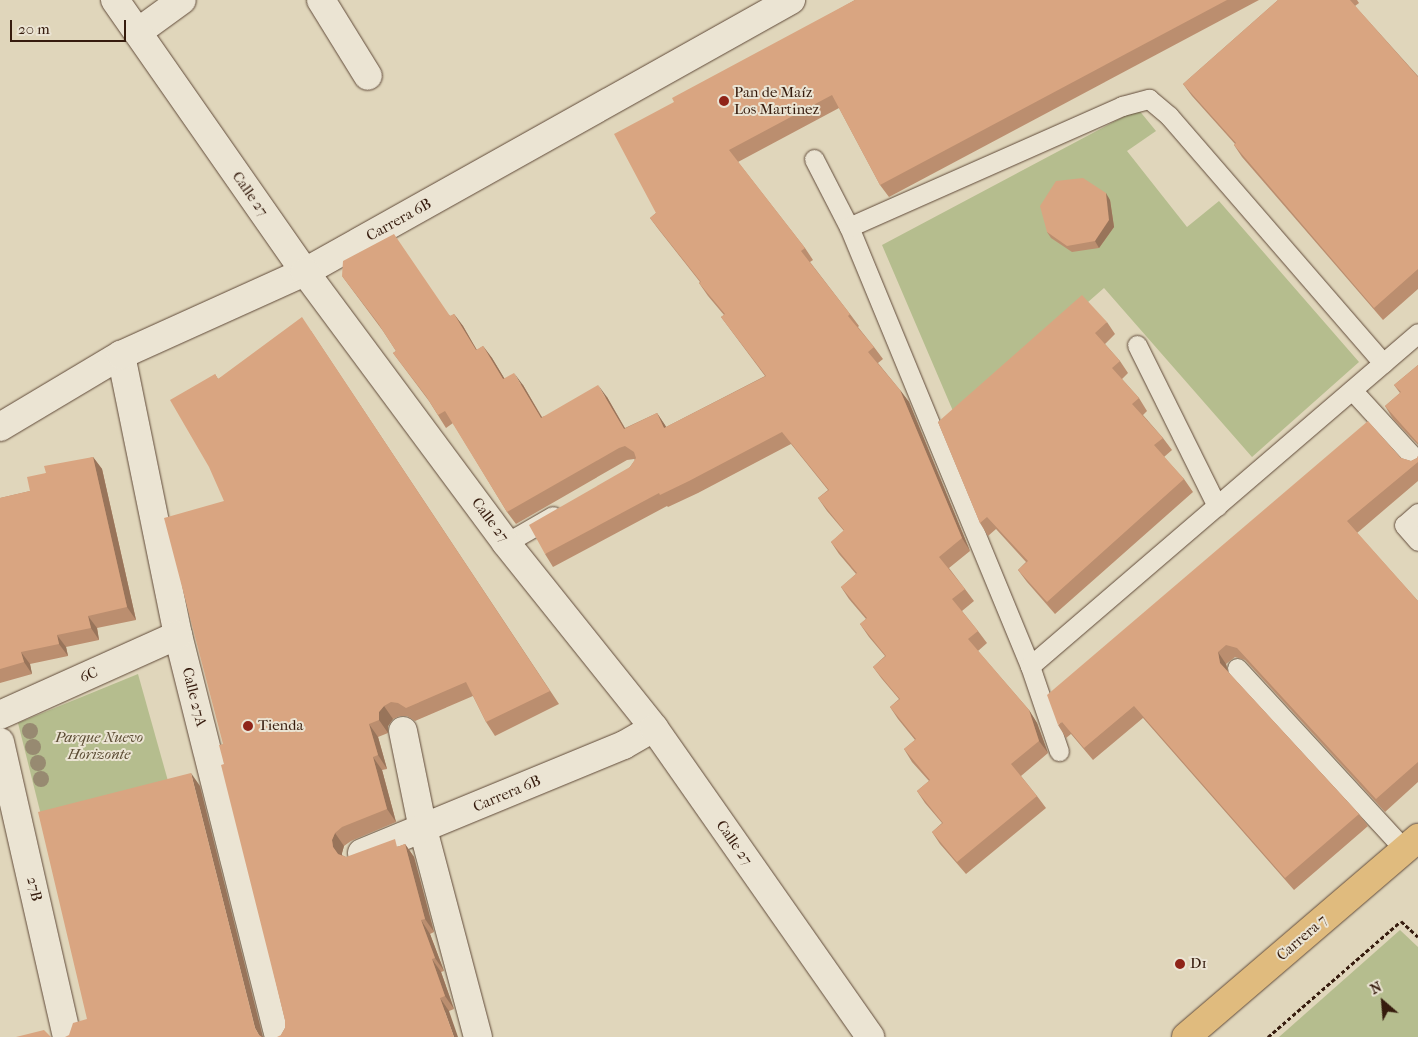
<!DOCTYPE html>
<meta charset="utf-8">
<style>
body{margin:0}
#map{position:relative;width:1418px;height:1037px;overflow:hidden;background:#e0d6bb;font-family:"IM FELL French Canon",serif}
div>[style]{position:absolute}
.green>*{inset:0;background:#b5bd8e}
.path>*{height:3px;margin-top:-1.5px;transform-origin:0;background:repeating-linear-gradient(90deg,#361c0e 0 4px,transparent 0 6.5px)}
.roads{filter:drop-shadow(0 0 1px #604a39) drop-shadow(0 0 1px #604a39)}
.service>*{height:19px;margin:-9.5px;padding:0 9.5px;transform-origin:9.5px;border-radius:9.5px;background:#ebe4d3}
.minor>*{height:28px;margin:-14px;padding:0 14px;transform-origin:14px;border-radius:14px;background:#ebe4d3}
.tertiary>*{height:28px;margin:-14px;padding:0 14px;transform-origin:14px;border-radius:14px;background:#ebe4d3}
.primary>*{height:28px;margin:-14px;padding:0 14px;transform-origin:14px;border-radius:14px;background:#e0bb7e}
.trees>*{width:16px;height:16px;margin:-8px;border-radius:50%;background:#978a71}
.wall>*{inset:0;background:#bb8e6f}
.shaded-wall>*{inset:0;background:#98745a}
.building>*{inset:0;background:#d9a581}
.dots>*{width:14px;height:14px;translate:-50% -50%;box-sizing:border-box;border:2px solid #ebe4d3;border-radius:50%}
span{translate:-50% -50%;white-space:nowrap;text-align:center;line-height:1.15;-webkit-text-stroke:4px #ebe4d3;paint-order:stroke}
.poi-label{font-size:15px;color:#361c0e}
.left{translate:0 -50%;text-align:left}
.street-label{font-size:15px;color:#361c0e}
.park-label{font-size:15px;color:#5c4c34;font-style:italic}
.north{position:absolute;left:1358px;top:977px;width:50px;height:50px;-webkit-text-stroke:4px #ebe4d3;paint-order:stroke;rotate:333deg;font-size:14px;font-weight:700;line-height:20px;text-align:center;color:#361c0e}
.north::after{content:'';display:block;margin:auto;width:18px;height:22px;background:#361c0e;clip-path:polygon(50% 0,100% 100%,50% 72%,0 100%)}
.scale{position:absolute;left:10px;top:20px;width:116px;height:22px;box-sizing:border-box;border:2px solid #361c0e;border-top:0;padding-left:6px;font-size:15px;line-height:18px;white-space:nowrap;color:#361c0e;-webkit-text-stroke:4px #ebe4d3;paint-order:stroke}
</style>
<div id="map">
<div class="green">
<i style="clip-path:polygon(1138px 109px,1156px 131px,1127px 151px,1187px 227px,1219px 201px,1359px 362px,1252px 457px,1104px 288px,956px 418px,882px 245px)"></i>
<i style="clip-path:polygon(138px 674px,168px 781px,41px 815px,18px 723px)"></i>
<i style="clip-path:polygon(1400px 930px,1418px 947px,1418px 1037px,1279px 1037px)"></i>
</div>
<div class="path">
<i style="left:1268px;top:1037px;width:176px;rotate:-41.1deg"></i>
<i style="left:1401px;top:921px;width:23px;rotate:43deg"></i>
</div>
<div class="roads">
<div class="service">
<i style="left:814px;top:159px;width:76px;rotate:62.8deg"></i>
<i style="left:849px;top:227px;width:475px;rotate:67.6deg"></i>
<i style="left:1030px;top:666px;width:90px;rotate:71.2deg"></i>
<i style="left:849px;top:227px;width:299px;rotate:-23.9deg"></i>
<i style="left:1122px;top:106px;width:28px;rotate:-15deg"></i>
<i style="left:1149px;top:99px;width:26px;rotate:40deg"></i>
<i style="left:1169px;top:116px;width:327px;rotate:49.1deg"></i>
<i style="left:1137px;top:345px;width:180px;rotate:63.6deg"></i>
<i style="left:1352px;top:390px;width:98px;rotate:47.5deg"></i>
<i style="left:1418px;top:513px;width:18px;rotate:139deg"></i>
<i style="left:1404px;top:525px;width:21px;rotate:49deg"></i>
<i style="left:506px;top:543px;width:54px;rotate:-29.9deg"></i>
<i style="left:1030px;top:666px;width:511px;rotate:-40.64deg"></i>
<i style="left:1237px;top:668px;width:248px;rotate:47.3deg"></i>
</div>
<div class="minor">
<i style="left:321px;top:0;width:89px;rotate:58.3deg"></i>
<i style="left:138px;top:32px;width:54px;rotate:-36deg"></i>
<i style="left:121px;top:355px;width:286px;rotate:78.5deg"></i>
<i style="left:178px;top:635px;width:414px;rotate:75.9deg"></i>
<i style="left:0;top:427px;width:141px;rotate:-30.8deg"></i>
<i style="left:121px;top:355px;width:202px;rotate:-24.3deg"></i>
<i style="left:305px;top:272px;width:557px;rotate:-29.23deg"></i>
<i style="left:0;top:715px;width:195px;rotate:-24.2deg"></i>
<i style="left:403px;top:731px;width:100px;rotate:78.5deg"></i>
<i style="left:423px;top:829px;width:215px;rotate:75.2deg"></i>
<i style="left:0;top:742px;width:303px;rotate:77.2deg"></i>
<i style="left:362px;top:853px;width:283px;rotate:-22.4deg"></i>
<i style="left:624px;top:745px;width:34px;rotate:-30deg"></i>
</div>
<div class="tertiary">
<i style="left:115px;top:0;width:332px;rotate:55.1deg"></i>
<i style="left:305px;top:272px;width:337px;rotate:53.4deg"></i>
<i style="left:506px;top:543px;width:237px;rotate:51.3deg"></i>
<i style="left:654px;top:728px;width:377px;rotate:55deg"></i>
</div>
<div class="primary">
<i style="left:1186px;top:1037px;width:306px;rotate:-40.6deg"></i>
</div>
</div>
<div class="trees">
<i style="left:30px;top:731px"></i>
<i style="left:33px;top:747px"></i>
<i style="left:38px;top:763px"></i>
<i style="left:41px;top:779px"></i>
</div>
<div class="wall">
<i style="clip-path:polygon(855px 0,1259px 0,889px 197px,880px 185px,839px 108px,738px 162px,805px 248px,813px 260px,810px 262px,850px 314px,859px 326px,858px 327px,874px 347px,883px 359px,878px 363px,900px 390px,909px 402px,970px 551px,949px 568px,965px 589px,974px 601px,962px 611px,978px 631px,987px 643px,978px 651px,1029px 710px,1037px 723px,1048px 753px,1021px 776px,1037px 796px,1046px 808px,966px 874px,940px 844px,932px 832px,942px 823px,925px 803px,917px 791px,929px 781px,912px 762px,904px 749px,915px 740px,898px 719px,890px 707px,899px 699px,882px 679px,873px 667px,885px 656px,869px 637px,860px 624px,866px 619px,849px 599px,841px 587px,856px 574px,839px 554px,831px 542px,844px 531px,827px 511px,818px 498px,828px 490px,791px 444px,698px 493px,668px 507px,667px 506px,553px 567px,545px 554px,630px 467px,635px 460px,634px 459px,627px 460px,516px 524px,507px 512px,453px 423px,446px 428px,429px 401px,393px 353px,396px 351px,383px 331px,342px 276px,451px 316px,454px 314px,463px 326px,477px 350px,483px 346px,492px 358px,504px 378px,523px 385px,542px 417px,607px 397px,625px 428px,657px 413px,666px 427px,765px 376px,721px 317px,724px 315px,708px 296px,699px 283px,700px 282px,659px 230px,650px 218px,656px 213px,674px 102px)"></i>
<i style="clip-path:polygon(1278px 0,1357px 0,1359px 3px,1355px 6px,1418px 76px,1418px 289px,1383px 320px,1242px 157px,1234px 145px,1235px 144px,1192px 96px,1183px 84px)"></i>
<i style="clip-path:polygon(1110px 200px,1114px 227px,1099px 248px,1072px 252px,1051px 238px,1047px 232px)"></i>
<i style="clip-path:polygon(1107px 322px,1115px 334px,1105px 344px,1120px 361px,1128px 373px,1122px 379px,1139px 398px,1147px 411px,1143px 415px,1163px 438px,1172px 450px,1164px 457px,1184px 479px,1193px 492px,1055px 614px,1027px 582px,1018px 570px,1026px 562px,996px 529px,988px 536px,980px 523px,938px 422px)"></i>
<i style="clip-path:polygon(311px 331px,559px 704px,495px 736px,486px 722px,473px 696px,415px 721px,407px 716px,400px 716px,393px 719px,388px 726px,388px 733px,378px 737px,387px 769px,382px 770px,396px 822px,351px 841px,344px 846px,342px 853px,342px 855px,346px 857px,400px 846px,405px 844px,414px 857px,434px 932px,430px 934px,444px 971px,441px 972px,454px 1009px,449px 1011px,281px 1035px,285px 1028px,285px 1020px,224px 764px,223px 744px,224px 501px,215px 374px,218px 379px)"></i>
<i style="clip-path:polygon(1418px 365px,1418px 445px,1393px 419px,1385px 406px,1400px 393px,1394px 385px)"></i>
<i style="clip-path:polygon(1418px 456px,1418px 481px,1357px 533px,1418px 601px,1418px 782px,1385px 812px,1245px 660px,1235px 657px,1226px 664px,1228px 672px,1359px 814px,1368px 826px,1294px 890px,1143px 718px,1093px 760px,1071px 734px,1066px 738px,1058px 725px,1401px 458px,1411px 461px,1417px 458px)"></i>
<i style="clip-path:polygon(93px 457px,102px 469px,136px 620px,97px 628px,99px 640px,66px 647px,68px 656px,30px 664px,32px 674px,0 683px,0 498px,30px 491px,46px 473px)"></i>
</div>
<div class="shaded-wall">
<i style="clip-path:polygon(1106px 193px,1110px 200px,1114px 227px,1099px 248px,1095px 241px)"></i>
<i style="clip-path:polygon(454px 314px,463px 326px,484px 363px,476px 350px)"></i>
<i style="clip-path:polygon(483px 346px,492px 358px,512px 391px,503px 379px)"></i>
<i style="clip-path:polygon(514px 373px,523px 385px,549px 430px,541px 418px)"></i>
<i style="clip-path:polygon(598px 385px,607px 397px,632px 441px,624px 429px)"></i>
<i style="clip-path:polygon(900px 390px,909px 402px,970px 551px,962px 538px)"></i>
<i style="clip-path:polygon(657px 413px,665px 425px,673px 440px,664px 428px)"></i>
<i style="clip-path:polygon(93px 457px,102px 469px,136px 620px,127px 607px)"></i>
<i style="clip-path:polygon(88px 616px,97px 628px,99px 640px,91px 628px)"></i>
<i style="clip-path:polygon(57px 635px,66px 647px,68px 656px,59px 644px)"></i>
<i style="clip-path:polygon(21px 652px,30px 664px,32px 674px,24px 662px)"></i>
<i style="clip-path:polygon(1218px 652px,1226px 664px,1229px 676px,1220px 663px)"></i>
<i style="clip-path:polygon(384px 706px,393px 719px,388px 726px,388px 733px,379px 720px,379px 712px)"></i>
<i style="clip-path:polygon(1029px 710px,1037px 723px,1048px 753px,1039px 741px)"></i>
<i style="clip-path:polygon(369px 724px,378px 737px,387px 769px,378px 755px)"></i>
<i style="clip-path:polygon(373px 757px,382px 770px,396px 822px,387px 809px)"></i>
<i style="clip-path:polygon(191px 773px,200px 786px,263px 1037px,260px 1037px,255px 1028px)"></i>
<i style="clip-path:polygon(335px 833px,344px 846px,342px 853px,342px 860px,333px 847px,332px 840px)"></i>
<i style="clip-path:polygon(405px 844px,414px 857px,434px 932px,425px 919px)"></i>
<i style="clip-path:polygon(421px 920px,430px 934px,444px 971px,435px 958px)"></i>
<i style="clip-path:polygon(432px 959px,441px 972px,454px 1009px,445px 996px)"></i>
<i style="clip-path:polygon(440px 998px,449px 1011px,458px 1037px,454px 1037px)"></i>
</div>
<div class="building">
<i style="clip-path:polygon(855px 0,1227px 0,880px 185px,832px 95px,729px 150px,805px 248px,801px 251px,850px 314px,848px 316px,874px 347px,868px 352px,900px 390px,962px 538px,939px 557px,965px 589px,952px 599px,978px 631px,968px 639px,1029px 710px,1039px 741px,1011px 764px,1037px 796px,957px 862px,932px 832px,943px 823px,917px 791px,930px 780px,904px 749px,916px 739px,890px 707px,900px 699px,873px 667px,886px 656px,860px 624px,867px 618px,841px 587px,857px 573px,831px 542px,844px 530px,818px 498px,829px 490px,782px 432px,689px 481px,660px 495px,659px 493px,545px 554px,529px 525px,630px 467px,636px 458px,634px 452px,625px 446px,619px 448px,507px 512px,445px 411px,438px 415px,426px 396px,393px 353px,396px 351px,378px 323px,342px 276px,343px 261px,394px 234px,450px 316px,454px 314px,476px 350px,483px 346px,503px 379px,514px 373px,541px 418px,598px 385px,624px 429px,657px 413px,664px 428px,766px 376px,721px 317px,725px 314px,699px 283px,701px 282px,650px 218px,656px 213px,614px 134px,674px 102px,672px 98px)"></i>
<i style="clip-path:polygon(1278px 0,1350px 0,1418px 77px,1418px 269px,1374px 308px,1234px 145px,1236px 143px,1183px 84px)"></i>
<i style="clip-path:polygon(1083px 178px,1106px 193px,1109px 220px,1095px 241px,1067px 246px,1047px 232px,1040px 206px,1056px 181px)"></i>
<i style="clip-path:polygon(1082px 295px,1107px 322px,1095px 333px,1120px 361px,1112px 368px,1139px 398px,1132px 404px,1163px 438px,1154px 445px,1184px 479px,1047px 602px,1018px 570px,1028px 561px,987px 517px,980px 523px,938px 422px)"></i>
<i style="clip-path:polygon(302px 317px,550px 691px,486px 722px,466px 682px,406px 708px,398px 703px,391px 702px,384px 706px,379px 712px,379px 720px,369px 724px,378px 755px,373px 757px,387px 809px,342px 827px,335px 833px,332px 840px,333px 847px,338px 854px,346px 857px,395px 839px,397px 847px,405px 844px,425px 919px,421px 920px,435px 958px,432px 959px,445px 996px,440px 998px,454px 1037px,277px 1037px,281px 1035px,285px 1028px,285px 1020px,221px 765px,224px 764px,219px 745px,223px 744px,164px 518px,224px 501px,209px 467px,170px 400px,215px 374px,218px 379px)"></i>
<i style="clip-path:polygon(1418px 365px,1418px 443px,1385px 406px,1401px 392px,1394px 385px)"></i>
<i style="clip-path:polygon(1368px 421px,1401px 458px,1411px 461px,1417px 458px,1418px 456px,1418px 462px,1347px 521px,1418px 601px,1418px 762px,1376px 799px,1237px 648px,1226px 645px,1218px 652px,1220px 663px,1359px 814px,1285px 878px,1134px 706px,1084px 748px,1062px 722px,1058px 725px,1047px 695px)"></i>
<i style="clip-path:polygon(93px 457px,127px 607px,88px 616px,91px 628px,57px 635px,59px 644px,21px 652px,24px 662px,0 669px,0 498px,30px 491px,27px 477px,46px 473px,44px 466px)"></i>
<i style="clip-path:polygon(191px 773px,255px 1028px,259px 1035px,262px 1037px,65px 1037px,69px 1035px,73px 1023px,87px 1019px,38px 812px)"></i>
<i style="clip-path:polygon(44px 1030px,51px 1037px,16px 1037px)"></i>
</div>
<div class="dots">
<i style="left:724px;top:101px;background:#8f2418"></i>
<i style="left:248px;top:726px;background:#8f2418"></i>
<i style="left:1180px;top:964px;background:#8f2418"></i>
</div>
<div class="poi-label">
<span class="left" style="left:734px;top:101px">Pan de Maíz<br>Los Martinez</span>
<span class="left" style="left:258px;top:726px">Tienda</span>
<span class="left" style="left:1190px;top:964px">D1</span>
</div>
<div class="street-label">
<span style="left:250px;top:194px;rotate:55deg">Calle 27</span>
<span style="left:399px;top:220px;rotate:-29deg">Carrera 6B</span>
<span style="left:490px;top:520px;rotate:53deg">Calle 27</span>
<span style="left:89px;top:675px;rotate:-24deg">6C</span>
<span style="left:194px;top:697px;rotate:76deg">Calle 27A</span>
<span style="left:507px;top:794px;rotate:-23deg">Carrera 6B</span>
<span style="left:734px;top:843px;rotate:55deg">Calle 27</span>
<span style="left:34px;top:889px;rotate:77deg">27B</span>
<span style="left:1302px;top:938px;rotate:-41deg">Carrera 7</span>
</div>
<div class="park-label">
<span style="left:99px;top:746px">Parque Nuevo<br>Horizonte</span>
</div>
<div class="north">N</div>
<div class="scale">20 m</div>
</div>
